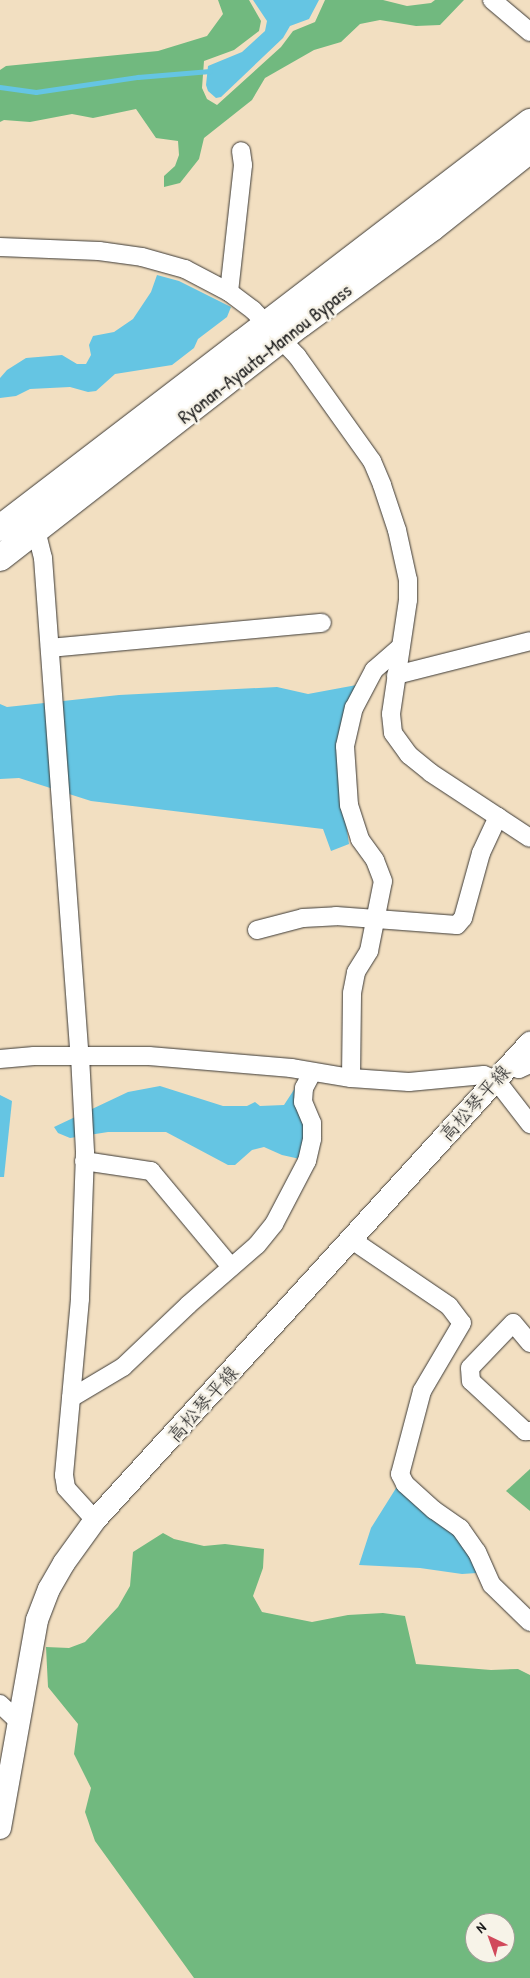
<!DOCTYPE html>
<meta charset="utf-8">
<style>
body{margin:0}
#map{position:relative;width:530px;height:1978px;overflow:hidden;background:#f2dfc1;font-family:"Patrick Hand","Klee One",sans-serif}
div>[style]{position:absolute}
.forest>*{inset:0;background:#71b97f}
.water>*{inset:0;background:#65c5e3}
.stream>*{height:4.5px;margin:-2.25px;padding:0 2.25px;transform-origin:2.25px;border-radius:2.25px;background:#65c5e3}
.roads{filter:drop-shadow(0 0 1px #3c3935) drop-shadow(0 0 1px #3c3935)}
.minor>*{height:18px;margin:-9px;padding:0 9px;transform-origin:9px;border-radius:9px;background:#fff}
.major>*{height:22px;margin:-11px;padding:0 11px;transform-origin:11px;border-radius:11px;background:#fff}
.highway>*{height:26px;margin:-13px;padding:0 13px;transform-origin:13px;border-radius:13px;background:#fff}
span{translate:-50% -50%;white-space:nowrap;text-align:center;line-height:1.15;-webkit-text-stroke:5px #f7f3e8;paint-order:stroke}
.street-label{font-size:19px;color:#1c1c1c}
.north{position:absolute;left:465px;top:1913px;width:50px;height:50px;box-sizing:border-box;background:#f7f3e8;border:1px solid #9f9d96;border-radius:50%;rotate:318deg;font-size:14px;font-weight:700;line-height:20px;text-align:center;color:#1c1c1c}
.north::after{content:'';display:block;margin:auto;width:18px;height:22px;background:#d1495b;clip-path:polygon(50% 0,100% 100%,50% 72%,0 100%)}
</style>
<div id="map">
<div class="forest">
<i style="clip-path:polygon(218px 0,249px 0,261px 21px,259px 31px,234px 50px,204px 61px,202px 88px,207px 99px,217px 105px,281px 47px,293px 31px,315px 22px,325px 0,383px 0,407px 6px,431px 3px,435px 0,464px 0,440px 25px,416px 26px,380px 20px,360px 24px,341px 42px,314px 50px,265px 78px,252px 100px,204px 138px,199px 159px,180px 183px,164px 187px,164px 176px,175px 166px,179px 155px,178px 141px,156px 138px,136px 109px,93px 118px,72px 114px,30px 122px,4px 120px,0 122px,0 70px,6px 66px,158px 51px,207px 36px,223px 14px)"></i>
<i style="clip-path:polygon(530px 1469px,530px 1511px,506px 1491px)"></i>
<i style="clip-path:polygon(evenodd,163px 1533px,174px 1539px,204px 1546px,225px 1544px,264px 1549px,263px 1568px,253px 1596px,262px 1612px,312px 1622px,348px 1615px,383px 1613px,405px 1616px,416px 1664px,491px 1670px,518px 1669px,530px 1675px,530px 1978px,194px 1978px,95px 1841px,85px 1812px,91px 1788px,74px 1754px,78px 1724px,48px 1687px,46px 1647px,69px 1648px,85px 1642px,118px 1607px,130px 1586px,133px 1552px,163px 1533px,475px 1923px,505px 1923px,505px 1953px,475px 1953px,475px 1923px)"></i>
</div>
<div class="water">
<i style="clip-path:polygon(253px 0,319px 0,309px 19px,290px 26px,283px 38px,221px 97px,216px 98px,208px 91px,206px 85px,208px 66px,242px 52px,265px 31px,267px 21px)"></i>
<i style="clip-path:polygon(157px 275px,179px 281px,231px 307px,227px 317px,198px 339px,194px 348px,172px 365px,115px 374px,96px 391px,88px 392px,70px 387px,30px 389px,16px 396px,0 398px,0 378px,7px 370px,26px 358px,62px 355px,77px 364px,86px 364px,91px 355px,89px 345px,93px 336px,114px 332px,133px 319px,151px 292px)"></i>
<i style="clip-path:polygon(362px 684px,342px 721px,337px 763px,349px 844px,331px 851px,323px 829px,91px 801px,19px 778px,0 779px,0 704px,7px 707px,119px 695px,277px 687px,308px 694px)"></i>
<i style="clip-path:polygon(299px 1082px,308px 1141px,300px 1159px,282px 1155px,264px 1147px,252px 1150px,235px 1165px,228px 1165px,166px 1132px,108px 1132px,70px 1138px,58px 1133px,54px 1127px,128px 1092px,160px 1086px,223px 1106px,247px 1106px,255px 1102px,260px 1106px,284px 1105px)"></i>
<i style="clip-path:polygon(0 1095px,12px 1101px,4px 1177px,0 1177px)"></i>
<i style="clip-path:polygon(398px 1485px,453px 1531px,478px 1563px,477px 1573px,462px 1574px,420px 1568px,359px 1565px,371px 1528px)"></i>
</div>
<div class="stream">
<i style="left:0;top:87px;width:36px;rotate:8deg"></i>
<i style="left:36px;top:92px;width:103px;rotate:-8.4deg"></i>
<i style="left:138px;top:77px;width:72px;rotate:-4.8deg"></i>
</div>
<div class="roads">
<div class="minor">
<i style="left:492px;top:0;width:50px;rotate:40.1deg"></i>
<i style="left:0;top:247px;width:99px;rotate:2.3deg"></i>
<i style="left:99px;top:251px;width:43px;rotate:7.9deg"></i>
<i style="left:142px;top:257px;width:45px;rotate:15.6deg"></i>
<i style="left:185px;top:269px;width:50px;rotate:27.6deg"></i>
<i style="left:229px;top:292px;width:30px;rotate:37deg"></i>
<i style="left:253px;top:310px;width:64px;rotate:46.3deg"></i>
<i style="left:297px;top:356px;width:129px;rotate:54.5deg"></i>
<i style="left:372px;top:461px;width:26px;rotate:67deg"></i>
<i style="left:382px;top:485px;width:47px;rotate:71.6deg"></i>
<i style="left:397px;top:530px;width:51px;rotate:77.6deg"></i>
<i style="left:408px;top:580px;width:20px;rotate:90deg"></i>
<i style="left:408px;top:600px;width:115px;rotate:98.5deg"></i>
<i style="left:391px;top:714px;width:19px;rotate:84deg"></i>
<i style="left:393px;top:733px;width:27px;rotate:54deg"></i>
<i style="left:409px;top:755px;width:28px;rotate:39deg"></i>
<i style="left:431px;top:773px;width:118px;rotate:33.3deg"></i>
<i style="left:229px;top:292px;width:128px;rotate:-83.7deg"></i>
<i style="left:243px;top:165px;width:14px;rotate:-98deg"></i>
<i style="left:31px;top:523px;width:9px;rotate:54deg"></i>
<i style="left:36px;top:530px;width:29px;rotate:76deg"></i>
<i style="left:43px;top:558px;width:499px;rotate:85.8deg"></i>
<i style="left:80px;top:1056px;width:97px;rotate:87deg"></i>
<i style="left:85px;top:1153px;width:146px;rotate:92deg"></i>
<i style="left:80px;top:1299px;width:177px;rotate:95.2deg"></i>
<i style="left:64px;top:1475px;width:13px;rotate:81deg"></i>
<i style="left:66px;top:1488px;width:43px;rotate:47.8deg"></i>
<i style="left:50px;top:648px;width:273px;rotate:-5.3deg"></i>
<i style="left:396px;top:675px;width:138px;rotate:-14.2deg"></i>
<i style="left:257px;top:930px;width:48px;rotate:-14.6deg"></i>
<i style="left:303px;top:918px;width:33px;rotate:-3deg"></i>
<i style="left:336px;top:916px;width:121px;rotate:4.3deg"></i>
<i style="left:457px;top:925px;width:9px;rotate:-49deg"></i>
<i style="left:463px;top:918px;width:67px;rotate:-74.5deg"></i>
<i style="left:481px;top:853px;width:40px;rotate:-65deg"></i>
<i style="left:0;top:1059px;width:34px;rotate:-5deg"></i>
<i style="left:34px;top:1056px;width:115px"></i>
<i style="left:149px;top:1056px;width:143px;rotate:4.8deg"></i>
<i style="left:291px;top:1068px;width:61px;rotate:9.5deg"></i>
<i style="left:351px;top:1078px;width:58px;rotate:3.9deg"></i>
<i style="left:409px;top:1082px;width:75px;rotate:-5.3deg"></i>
<i style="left:484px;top:1075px;width:13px;rotate:23deg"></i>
<i style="left:496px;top:1080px;width:56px;rotate:52.3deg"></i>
<i style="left:508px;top:1066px;width:11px;rotate:15deg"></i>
<i style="left:519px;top:1069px;width:12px;rotate:-24deg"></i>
<i style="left:351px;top:1078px;width:85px;rotate:-89.3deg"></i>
<i style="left:352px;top:993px;width:21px;rotate:-79deg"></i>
<i style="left:356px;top:972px;width:25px;rotate:-58deg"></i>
<i style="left:369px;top:951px;width:71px;rotate:-78.7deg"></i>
<i style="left:383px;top:881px;width:22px;rotate:-111deg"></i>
<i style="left:375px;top:860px;width:26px;rotate:-126deg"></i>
<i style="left:360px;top:839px;width:36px;rotate:-108deg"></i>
<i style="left:349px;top:805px;width:59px;rotate:-93.9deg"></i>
<i style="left:345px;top:746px;width:39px;rotate:-77deg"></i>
<i style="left:354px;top:708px;width:43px;rotate:-62.2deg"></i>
<i style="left:374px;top:670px;width:35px;rotate:-41deg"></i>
<i style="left:84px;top:1161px;width:68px;rotate:8.5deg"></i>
<i style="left:151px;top:1171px;width:125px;rotate:50.2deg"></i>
<i style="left:352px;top:1240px;width:117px;rotate:34.2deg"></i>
<i style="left:449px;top:1306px;width:21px;rotate:53deg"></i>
<i style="left:462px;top:1323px;width:79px;rotate:120.5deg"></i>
<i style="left:422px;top:1391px;width:86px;rotate:104.8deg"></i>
<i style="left:400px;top:1474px;width:11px;rotate:63deg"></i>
<i style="left:405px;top:1484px;width:39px;rotate:42deg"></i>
<i style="left:434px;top:1510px;width:32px;rotate:35deg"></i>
<i style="left:460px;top:1528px;width:29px;rotate:55deg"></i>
<i style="left:477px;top:1552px;width:36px;rotate:66deg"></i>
<i style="left:492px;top:1585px;width:53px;rotate:44.2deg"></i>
<i style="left:530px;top:1343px;width:26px;rotate:-130deg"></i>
<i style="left:513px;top:1323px;width:62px;rotate:133.7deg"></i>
<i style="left:470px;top:1368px;width:13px;rotate:86deg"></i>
<i style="left:471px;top:1381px;width:74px;rotate:42.8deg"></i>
<i style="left:525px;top:1431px;width:5px"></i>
<i style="left:71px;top:1398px;width:61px;rotate:-30.8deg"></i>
<i style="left:123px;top:1367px;width:90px;rotate:-43.6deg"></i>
<i style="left:188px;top:1305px;width:91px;rotate:-41deg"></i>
<i style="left:257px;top:1245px;width:27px;rotate:-51deg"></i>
<i style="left:274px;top:1224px;width:71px;rotate:-62.4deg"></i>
<i style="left:307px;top:1161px;width:23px;rotate:-77deg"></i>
<i style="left:312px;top:1139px;width:16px;rotate:-90deg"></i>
<i style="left:312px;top:1123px;width:23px;rotate:-113deg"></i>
<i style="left:303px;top:1102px;width:14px;rotate:-86deg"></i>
<i style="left:304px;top:1088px;width:17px;rotate:-62deg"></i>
<i style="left:0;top:1704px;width:25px;rotate:43deg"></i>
</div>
<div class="major">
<i style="left:0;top:1828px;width:211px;rotate:-79.9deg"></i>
<i style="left:37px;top:1620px;width:33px;rotate:-69deg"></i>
<i style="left:49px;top:1589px;width:30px;rotate:-60deg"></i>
<i style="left:64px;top:1563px;width:53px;rotate:-54.2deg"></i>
<i style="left:95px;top:1520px;width:646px;rotate:-47.64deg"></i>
</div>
<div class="highway">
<i style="left:0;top:528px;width:668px;rotate:-37.45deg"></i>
<i style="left:0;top:558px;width:381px;rotate:-37.9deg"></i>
<i style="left:301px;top:324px;width:162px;rotate:-36.2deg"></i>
<i style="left:432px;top:228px;width:125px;rotate:-38.5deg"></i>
</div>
</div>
<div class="street-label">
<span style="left:265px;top:354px;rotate:-38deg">Ryonan-Ayauta-Mannou Bypass</span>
<span style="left:475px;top:1103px;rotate:-48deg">高松琴平線</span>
<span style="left:203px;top:1404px;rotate:-48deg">高松琴平線</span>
</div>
<div class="north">N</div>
</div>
